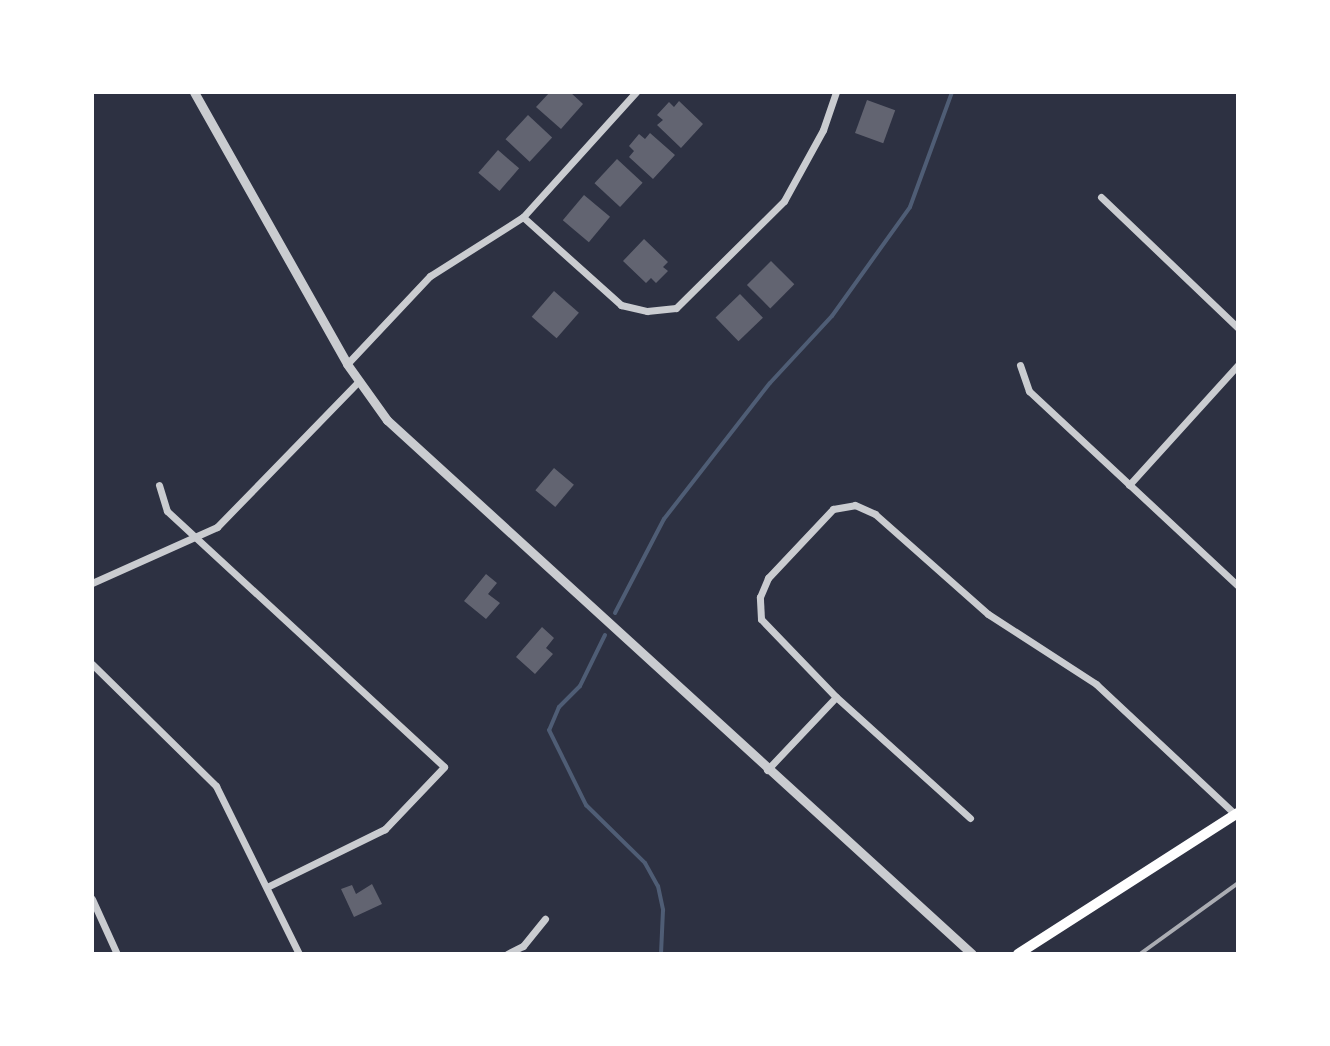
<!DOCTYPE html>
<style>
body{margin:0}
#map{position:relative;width:1330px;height:1046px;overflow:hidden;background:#2d3142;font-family:Cabin,sans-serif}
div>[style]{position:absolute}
.stream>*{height:4px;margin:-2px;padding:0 2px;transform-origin:2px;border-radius:2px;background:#4f5d75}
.building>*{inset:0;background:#626471;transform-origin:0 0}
.minor>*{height:7px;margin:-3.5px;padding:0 3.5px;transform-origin:3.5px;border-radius:3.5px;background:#caccd0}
.tertiary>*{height:9px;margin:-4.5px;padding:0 4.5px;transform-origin:4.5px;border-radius:4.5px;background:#caccd0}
.secondary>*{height:10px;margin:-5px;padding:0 5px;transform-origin:5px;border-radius:5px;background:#fff}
.rail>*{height:4px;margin:-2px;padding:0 2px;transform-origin:2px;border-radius:2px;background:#abadb3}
span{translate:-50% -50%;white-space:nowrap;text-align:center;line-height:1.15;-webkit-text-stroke:8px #fff;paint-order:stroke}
.frame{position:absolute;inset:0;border:94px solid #fff;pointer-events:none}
</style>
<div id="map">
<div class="stream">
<i style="left:615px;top:613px;width:106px;rotate:-62.5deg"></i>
<i style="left:664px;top:519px;width:172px;rotate:-52.1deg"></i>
<i style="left:770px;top:383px;width:91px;rotate:-47.2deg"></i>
<i style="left:832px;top:316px;width:134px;rotate:-54.4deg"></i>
<i style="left:910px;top:207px;width:122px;rotate:-69.9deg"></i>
<i style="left:605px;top:635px;width:57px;rotate:116.1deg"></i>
<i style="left:580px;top:686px;width:30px;rotate:135deg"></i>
<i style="left:559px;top:707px;width:25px;rotate:113deg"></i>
<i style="left:549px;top:730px;width:84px;rotate:63.7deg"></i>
<i style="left:586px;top:805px;width:83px;rotate:44.5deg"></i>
<i style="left:645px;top:863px;width:26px;rotate:61deg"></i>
<i style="left:658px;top:886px;width:25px;rotate:78deg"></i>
<i style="left:663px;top:910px;width:44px;rotate:92.6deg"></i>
</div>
<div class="building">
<i style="clip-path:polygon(550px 92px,570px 92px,583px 104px,561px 129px,536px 107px)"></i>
<i style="left:867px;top:100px;width:30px;height:35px;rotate:20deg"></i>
<i style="clip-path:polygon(679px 101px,703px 124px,681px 148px,657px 125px,663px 120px,657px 115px,669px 102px,674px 107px)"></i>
<i style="left:528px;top:115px;width:33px;height:33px;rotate:43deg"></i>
<i style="clip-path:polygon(650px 133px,675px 155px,653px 179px,629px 157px,634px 151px,629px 146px,639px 134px,645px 139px)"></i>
<i style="left:498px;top:150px;width:28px;height:30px;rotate:41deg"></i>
<i style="left:617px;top:159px;width:35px;height:33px;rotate:43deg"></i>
<i style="left:584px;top:195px;width:34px;height:33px;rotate:40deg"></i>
<i style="clip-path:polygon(644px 239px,668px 262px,663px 267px,668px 271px,656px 283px,651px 278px,646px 283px,623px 261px)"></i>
<i style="left:771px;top:261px;width:33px;height:34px;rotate:45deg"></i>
<i style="left:554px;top:291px;width:33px;height:34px;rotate:41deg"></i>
<i style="left:740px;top:294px;width:33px;height:34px;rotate:46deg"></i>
<i style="left:554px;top:468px;width:26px;height:29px;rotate:40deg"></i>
<i style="clip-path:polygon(486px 574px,497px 583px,488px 594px,500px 603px,486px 619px,464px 601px)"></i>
<i style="clip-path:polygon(542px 627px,554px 638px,546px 648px,553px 654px,535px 674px,516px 657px)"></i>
<i style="clip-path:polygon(372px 884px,382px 904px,354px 917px,341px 889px,352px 885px,356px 894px)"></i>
</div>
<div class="minor">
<i style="left:1101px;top:197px;width:190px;rotate:43.7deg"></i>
<i style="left:523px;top:217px;width:132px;rotate:41.9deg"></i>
<i style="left:621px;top:305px;width:27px;rotate:13deg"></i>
<i style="left:647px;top:311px;width:29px;rotate:-6deg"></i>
<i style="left:676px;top:308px;width:152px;rotate:-44.7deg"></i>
<i style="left:784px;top:201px;width:81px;rotate:-61.2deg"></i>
<i style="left:823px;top:130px;width:40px;rotate:-71.1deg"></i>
<i style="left:347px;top:364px;width:121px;rotate:-46.7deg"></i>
<i style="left:430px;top:276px;width:110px;rotate:-32.4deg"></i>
<i style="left:523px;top:217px;width:169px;rotate:-47.9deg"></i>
<i style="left:1020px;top:365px;width:28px;rotate:71deg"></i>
<i style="left:1029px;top:391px;width:286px;rotate:43deg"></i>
<i style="left:159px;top:485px;width:27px;rotate:73deg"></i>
<i style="left:167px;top:511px;width:377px;rotate:42.7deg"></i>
<i style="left:444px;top:767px;width:86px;rotate:133.6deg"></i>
<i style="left:385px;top:829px;width:129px;rotate:153.8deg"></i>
<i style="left:1129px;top:485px;width:162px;rotate:-47.8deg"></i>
<i style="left:92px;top:583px;width:137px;rotate:-24.1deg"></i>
<i style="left:217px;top:527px;width:202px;rotate:-45.8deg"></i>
<i style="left:92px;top:664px;width:174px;rotate:44.5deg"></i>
<i style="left:216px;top:786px;width:187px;rotate:63.7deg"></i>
<i style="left:767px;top:770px;width:100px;rotate:-46.6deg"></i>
<i style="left:970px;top:818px;width:181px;rotate:-137.9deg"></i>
<i style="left:836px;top:697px;width:108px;rotate:-133.9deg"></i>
<i style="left:761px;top:619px;width:22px;rotate:-93deg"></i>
<i style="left:760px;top:597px;width:21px;rotate:-67deg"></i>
<i style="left:768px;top:578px;width:95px;rotate:-46.7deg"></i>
<i style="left:833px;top:509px;width:22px;rotate:-10deg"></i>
<i style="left:855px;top:505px;width:22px;rotate:24deg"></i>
<i style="left:875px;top:514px;width:151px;rotate:41.5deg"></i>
<i style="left:988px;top:614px;width:129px;rotate:32.9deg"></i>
<i style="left:1096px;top:684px;width:192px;rotate:43.1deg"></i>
<i style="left:92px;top:899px;width:60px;rotate:65.6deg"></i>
<i style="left:507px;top:954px;width:18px;rotate:-27deg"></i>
<i style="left:523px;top:946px;width:35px;rotate:-51deg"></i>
</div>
<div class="tertiary">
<i style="left:194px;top:92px;width:312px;rotate:60.6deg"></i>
<i style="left:347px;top:364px;width:69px;rotate:54.5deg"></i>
<i style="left:387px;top:420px;width:792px;rotate:42.39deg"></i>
</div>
<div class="secondary">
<i style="left:1018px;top:954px;width:261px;rotate:-32.7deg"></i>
</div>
<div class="rail">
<i style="left:1140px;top:954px;width:121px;rotate:-35.9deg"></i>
</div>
<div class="frame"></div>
</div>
